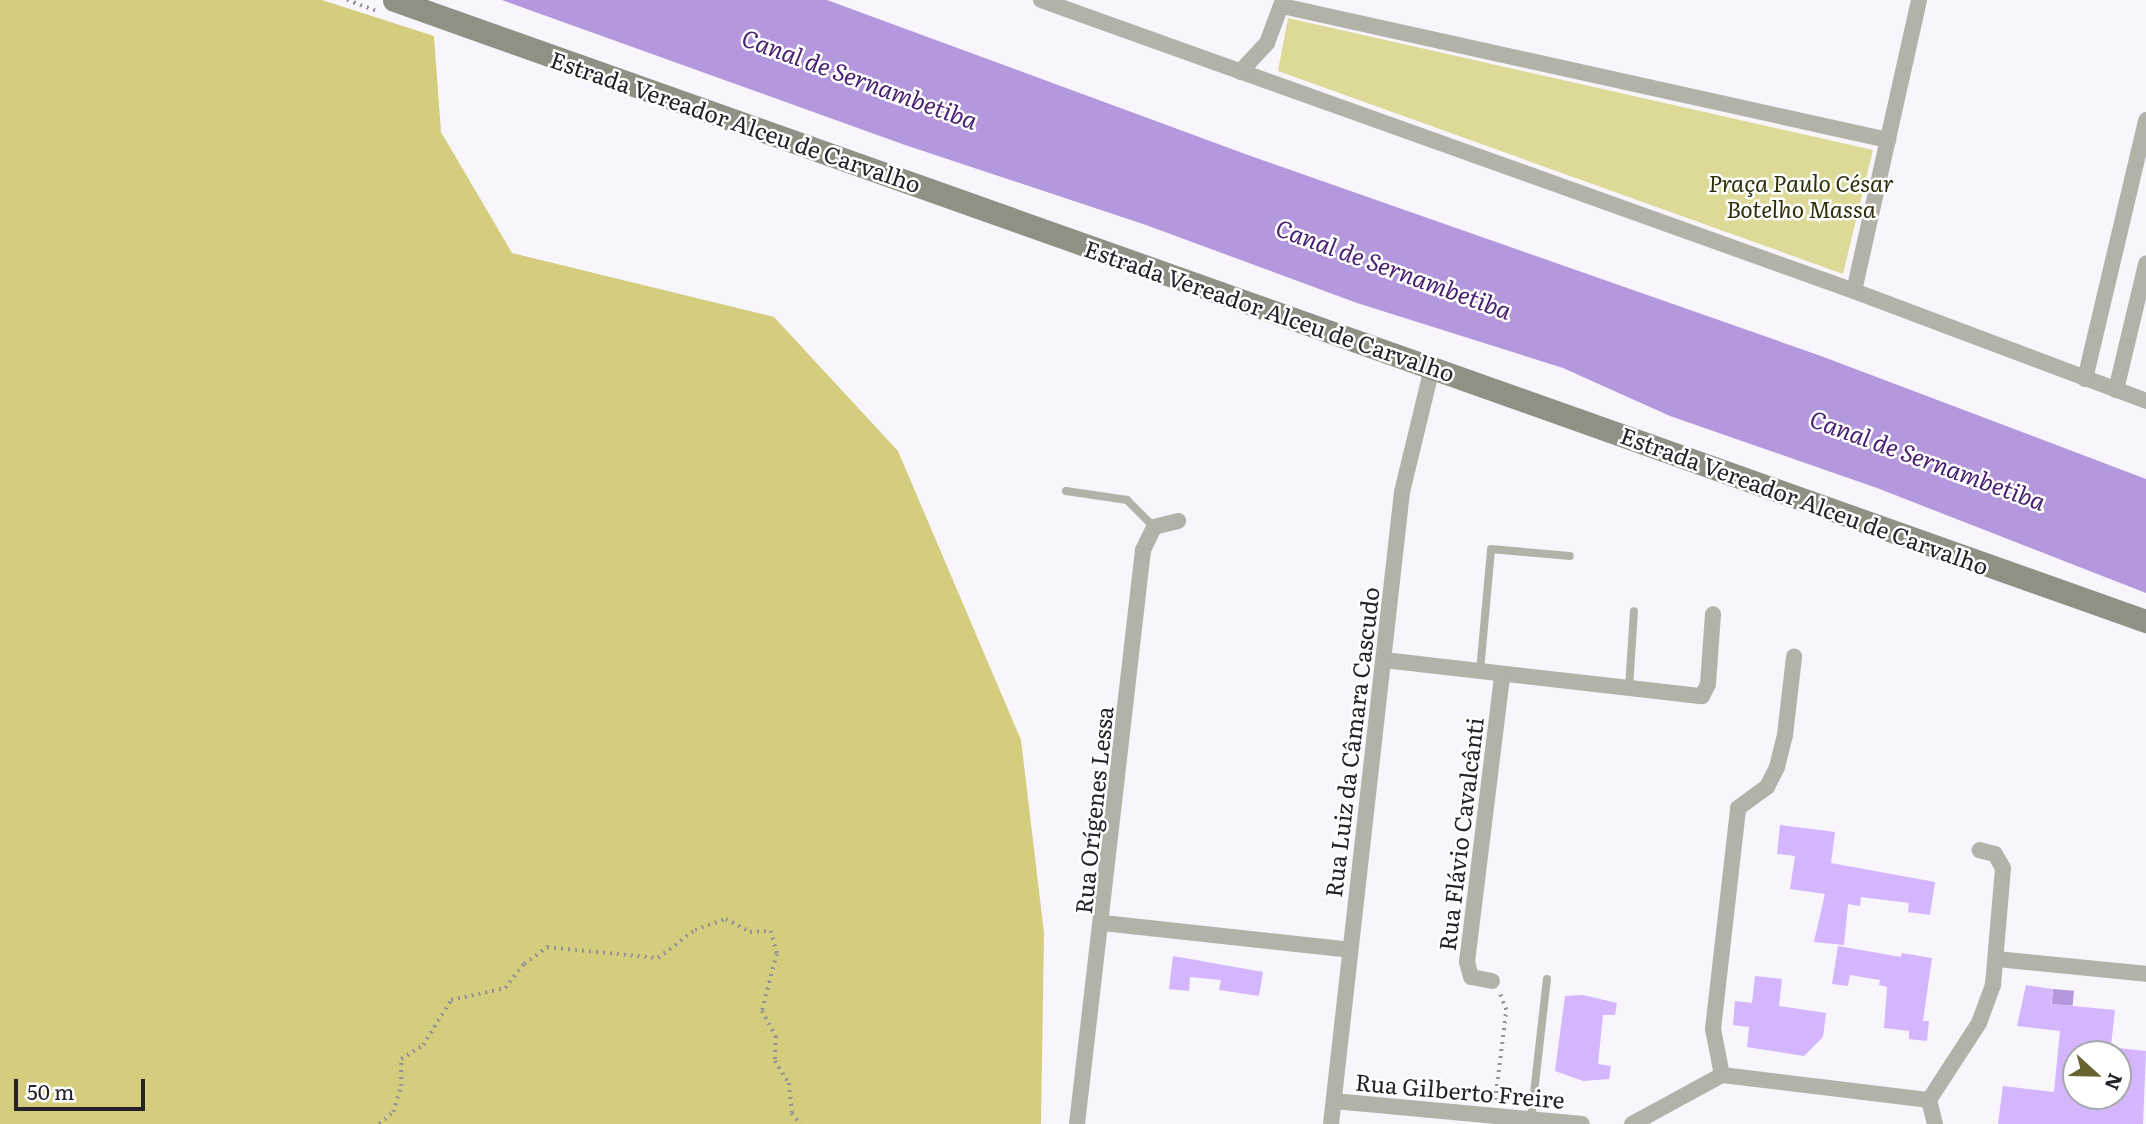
<!DOCTYPE html>
<meta charset="utf-8">
<style>
body{margin:0}
#map{position:relative;width:2146px;height:1124px;overflow:hidden;background:#f8f5fd;font-family:Literata,serif}
div>[style]{position:absolute}
.green>*{inset:0;background:#ddd996}
.forest>*{inset:0;background:#d3cd7d}
.water>*{inset:0;background:#b498dd;transform-origin:0 0}
.building>*{inset:0;background:#d3b6fe}
.path>*{height:3.5px;margin-top:-1.75px;transform-origin:0;background:repeating-linear-gradient(90deg,#949199 0 2px,transparent 0 7px)}
.lane>*{height:8px;margin:-4px;padding:0 4px;transform-origin:4px;border-radius:4px;background:#b2b2a9}
.street>*{height:16px;margin:-8px;padding:0 8px;transform-origin:8px;border-radius:8px;background:#b2b2a9}
.secondary>*{height:23px;margin:-11.5px;padding:0 11.5px;transform-origin:11.5px;border-radius:11.5px;background:#909084}
span{translate:-50% -50%;white-space:nowrap;text-align:center;line-height:1.15;-webkit-text-stroke:5px #fff;paint-order:stroke}
.street-label{font-size:23px;color:#252229}
.park-label{font-size:23px;color:#302d09;font-style:italic}
.water-label{font-size:24px;color:#492172;font-style:italic}
.north{position:absolute;left:2062px;top:1040px;width:70px;height:70px;box-sizing:border-box;background:#fff;border:2px solid #a8a7a9;border-radius:50%;rotate:112deg;font-size:19px;font-weight:700;line-height:28px;text-align:center;color:#252229}
.north::after{content:'';display:block;margin:auto;width:24px;height:32px;background:#66632f;clip-path:polygon(50% 0,100% 100%,50% 72%,0 100%)}
.scale{position:absolute;left:14px;top:1079px;width:131px;height:32px;box-sizing:border-box;border:4px solid #252229;border-top:0;padding-left:9px;font-size:21px;line-height:24px;white-space:nowrap;color:#252229;-webkit-text-stroke:5px #fff;paint-order:stroke}
</style>
<div id="map">
<div class="green">
<i style="clip-path:polygon(1288px 18px,1873px 150px,1843px 274px,1278px 71px)"></i>
</div>
<div class="forest">
<i style="clip-path:polygon(0 0,322px 0,434px 36px,441px 132px,512px 253px,774px 317px,898px 451px,1021px 740px,1044px 933px,1041px 1124px,0 1124px)"></i>
</div>
<div class="water">
<i style="clip-path:polygon(502px 0,827px 0,1248px 155px,1821px 356px,2146px 479px,2146px 593px,1877px 488px,1670px 416px,1563px 368px,1357px 303px,1146px 225px,905px 145px)"></i>
<i style="left:2053px;top:989px;width:21px;height:15px;rotate:5deg"></i>
</div>
<div class="building">
<i style="clip-path:polygon(1780px 825px,1835px 832px,1831px 863px,1935px 882px,1930px 915px,1908px 912px,1909px 903px,1861px 897px,1860px 906px,1848px 904px,1844px 945px,1814px 942px,1825px 894px,1790px 889px,1795px 856px,1777px 854px)"></i>
<i style="clip-path:polygon(1838px 946px,1901px 957px,1902px 953px,1932px 958px,1923px 1021px,1929px 1021px,1927px 1041px,1909px 1039px,1909px 1031px,1884px 1028px,1887px 987px,1879px 985px,1880px 980px,1850px 975px,1848px 986px,1832px 984px)"></i>
<i style="clip-path:polygon(1173px 956px,1263px 972px,1259px 996px,1219px 990px,1221px 980px,1190px 977px,1189px 991px,1169px 989px)"></i>
<i style="clip-path:polygon(1755px 976px,1782px 979px,1779px 1006px,1826px 1013px,1823px 1037px,1804px 1056px,1747px 1047px,1749px 1027px,1733px 1025px,1735px 1001px,1752px 1003px)"></i>
<i style="clip-path:polygon(2026px 985px,2053px 989px,2051px 1004px,2115px 1010px,2110px 1054px,2076px 1054px,2075px 1096px,2118px 1096px,2118px 1048px,2146px 1051px,2143px 1124px,1998px 1124px,2003px 1086px,2054px 1092px,2060px 1031px,2017px 1026px)"></i>
<i style="clip-path:polygon(1583px 995px,1617px 1003px,1615px 1015px,1603px 1015px,1598px 1064px,1611px 1066px,1609px 1079px,1583px 1081px,1555px 1071px,1565px 996px)"></i>
</div>
<div class="path">
<i style="left:347px;top:0;width:33px;rotate:20deg"></i>
<i style="left:1495px;top:1100px;width:91px;rotate:-83deg"></i>
<i style="left:1506px;top:1010px;width:17px;rotate:-111deg"></i>
<i style="left:379px;top:1124px;width:18px;rotate:-41deg"></i>
<i style="left:393px;top:1112px;width:27px;rotate:-73deg"></i>
<i style="left:401px;top:1086px;width:27px;rotate:-90deg"></i>
<i style="left:401px;top:1059px;width:26px;rotate:-32deg"></i>
<i style="left:423px;top:1045px;width:53px;rotate:-58.1deg"></i>
<i style="left:451px;top:1000px;width:55px;rotate:-12.5deg"></i>
<i style="left:505px;top:988px;width:31px;rotate:-52deg"></i>
<i style="left:524px;top:964px;width:29px;rotate:-36deg"></i>
<i style="left:547px;top:947px;width:112px;rotate:5.7deg"></i>
<i style="left:658px;top:958px;width:46px;rotate:-37.1deg"></i>
<i style="left:695px;top:930px;width:33px;rotate:-20deg"></i>
<i style="left:726px;top:919px;width:27px;rotate:28deg"></i>
<i style="left:750px;top:932px;width:21px;rotate:-3deg"></i>
<i style="left:771px;top:931px;width:24px;rotate:75deg"></i>
<i style="left:777px;top:954px;width:59px;rotate:104.7deg"></i>
<i style="left:762px;top:1011px;width:29px;rotate:61deg"></i>
<i style="left:776px;top:1036px;width:25px;rotate:92deg"></i>
<i style="left:775px;top:1061px;width:26px;rotate:58deg"></i>
<i style="left:789px;top:1083px;width:30px;rotate:84deg"></i>
<i style="left:792px;top:1113px;width:14px;rotate:54deg"></i>
</div>
<div class="lane">
<i style="left:1066px;top:491px;width:62px;rotate:8.4deg"></i>
<i style="left:1127px;top:500px;width:38px;rotate:45deg"></i>
<i style="left:1480px;top:671px;width:122px;rotate:-84.8deg"></i>
<i style="left:1491px;top:549px;width:79px;rotate:5.1deg"></i>
<i style="left:1629px;top:688px;width:77px;rotate:-86.3deg"></i>
<i style="left:1531px;top:1119px;width:141px;rotate:-83.5deg"></i>
</div>
<div class="street">
<i style="left:1041px;top:0;width:864px;rotate:19.69deg"></i>
<i style="left:1854px;top:291px;width:312px;rotate:20.6deg"></i>
<i style="left:1282px;top:6px;width:621px;rotate:12.47deg"></i>
<i style="left:1240px;top:72px;width:40px;rotate:-47deg"></i>
<i style="left:1267px;top:43px;width:46px;rotate:-69.6deg"></i>
<i style="left:1854px;top:291px;width:298px;rotate:-77.4deg"></i>
<i style="left:2085px;top:379px;width:266px;rotate:-76.7deg"></i>
<i style="left:2116px;top:390px;width:130px;rotate:-76.6deg"></i>
<i style="left:1384px;top:660px;width:320px;rotate:6.5deg"></i>
<i style="left:1702px;top:696px;width:13px;rotate:-63deg"></i>
<i style="left:1708px;top:684px;width:70px;rotate:-85.9deg"></i>
<i style="left:1103px;top:923px;width:248px;rotate:6.2deg"></i>
<i style="left:1997px;top:959px;width:150px;rotate:5.7deg"></i>
<i style="left:1492px;top:981px;width:21px;rotate:-169deg"></i>
<i style="left:1471px;top:977px;width:16px;rotate:-105deg"></i>
<i style="left:1467px;top:962px;width:289px;rotate:-83deg"></i>
<i style="left:1722px;top:1075px;width:47px;rotate:-101.1deg"></i>
<i style="left:1713px;top:1029px;width:222px;rotate:-83.5deg"></i>
<i style="left:1738px;top:808px;width:36px;rotate:-36deg"></i>
<i style="left:1767px;top:787px;width:22px;rotate:-63deg"></i>
<i style="left:1777px;top:767px;width:33px;rotate:-76deg"></i>
<i style="left:1785px;top:735px;width:79px;rotate:-83.4deg"></i>
<i style="left:1929px;top:1100px;width:92px;rotate:-57deg"></i>
<i style="left:1979px;top:1023px;width:40px;rotate:-69.8deg"></i>
<i style="left:1993px;top:985px;width:117px;rotate:-85.1deg"></i>
<i style="left:2003px;top:868px;width:16px;rotate:-120deg"></i>
<i style="left:1995px;top:854px;width:16px;rotate:-166deg"></i>
<i style="left:1334px;top:1101px;width:249px;rotate:5.3deg"></i>
<i style="left:1077px;top:1124px;width:578px;rotate:-83.44deg"></i>
<i style="left:1143px;top:550px;width:25px;rotate:-64deg"></i>
<i style="left:1154px;top:527px;width:25px;rotate:-14deg"></i>
<i style="left:1331px;top:1124px;width:636px;rotate:-83.59deg"></i>
<i style="left:1402px;top:492px;width:128px;rotate:-76.4deg"></i>
<i style="left:1632px;top:1124px;width:102px;rotate:-28.6deg"></i>
<i style="left:1722px;top:1075px;width:209px;rotate:6.9deg"></i>
<i style="left:1929px;top:1100px;width:25px;rotate:76deg"></i>
</div>
<div class="secondary">
<i style="left:394px;top:0;width:1859px;rotate:19.52deg"></i>
</div>
<div class="street-label">
<span style="left:736px;top:121px;rotate:19deg">Estrada Vereador Alceu de Carvalho</span>
<span style="left:1270px;top:310px;rotate:19deg">Estrada Vereador Alceu de Carvalho</span>
<span style="left:1805px;top:500px;rotate:20deg">Estrada Vereador Alceu de Carvalho</span>
<span style="left:1351px;top:742px;rotate:-83deg">Rua Luiz da Câmara Cascudo</span>
<span style="left:1093px;top:810px;rotate:-84deg">Rua Orígenes Lessa</span>
<span style="left:1460px;top:834px;rotate:-83deg">Rua Flávio Cavalcânti</span>
<span style="left:1460px;top:1090px;rotate:5deg">Rua Gilberto Freire</span>
</div>
<div class="park-label">
<span style="left:1801px;top:195px">Praça Paulo César<br>Botelho Massa</span>
</div>
<div class="water-label">
<span style="left:860px;top:78px;rotate:20deg">Canal de Sernambetiba</span>
<span style="left:1394px;top:268px;rotate:20deg">Canal de Sernambetiba</span>
<span style="left:1928px;top:459px;rotate:20deg">Canal de Sernambetiba</span>
</div>
<div class="north">N</div>
<div class="scale">50 m</div>
</div>
